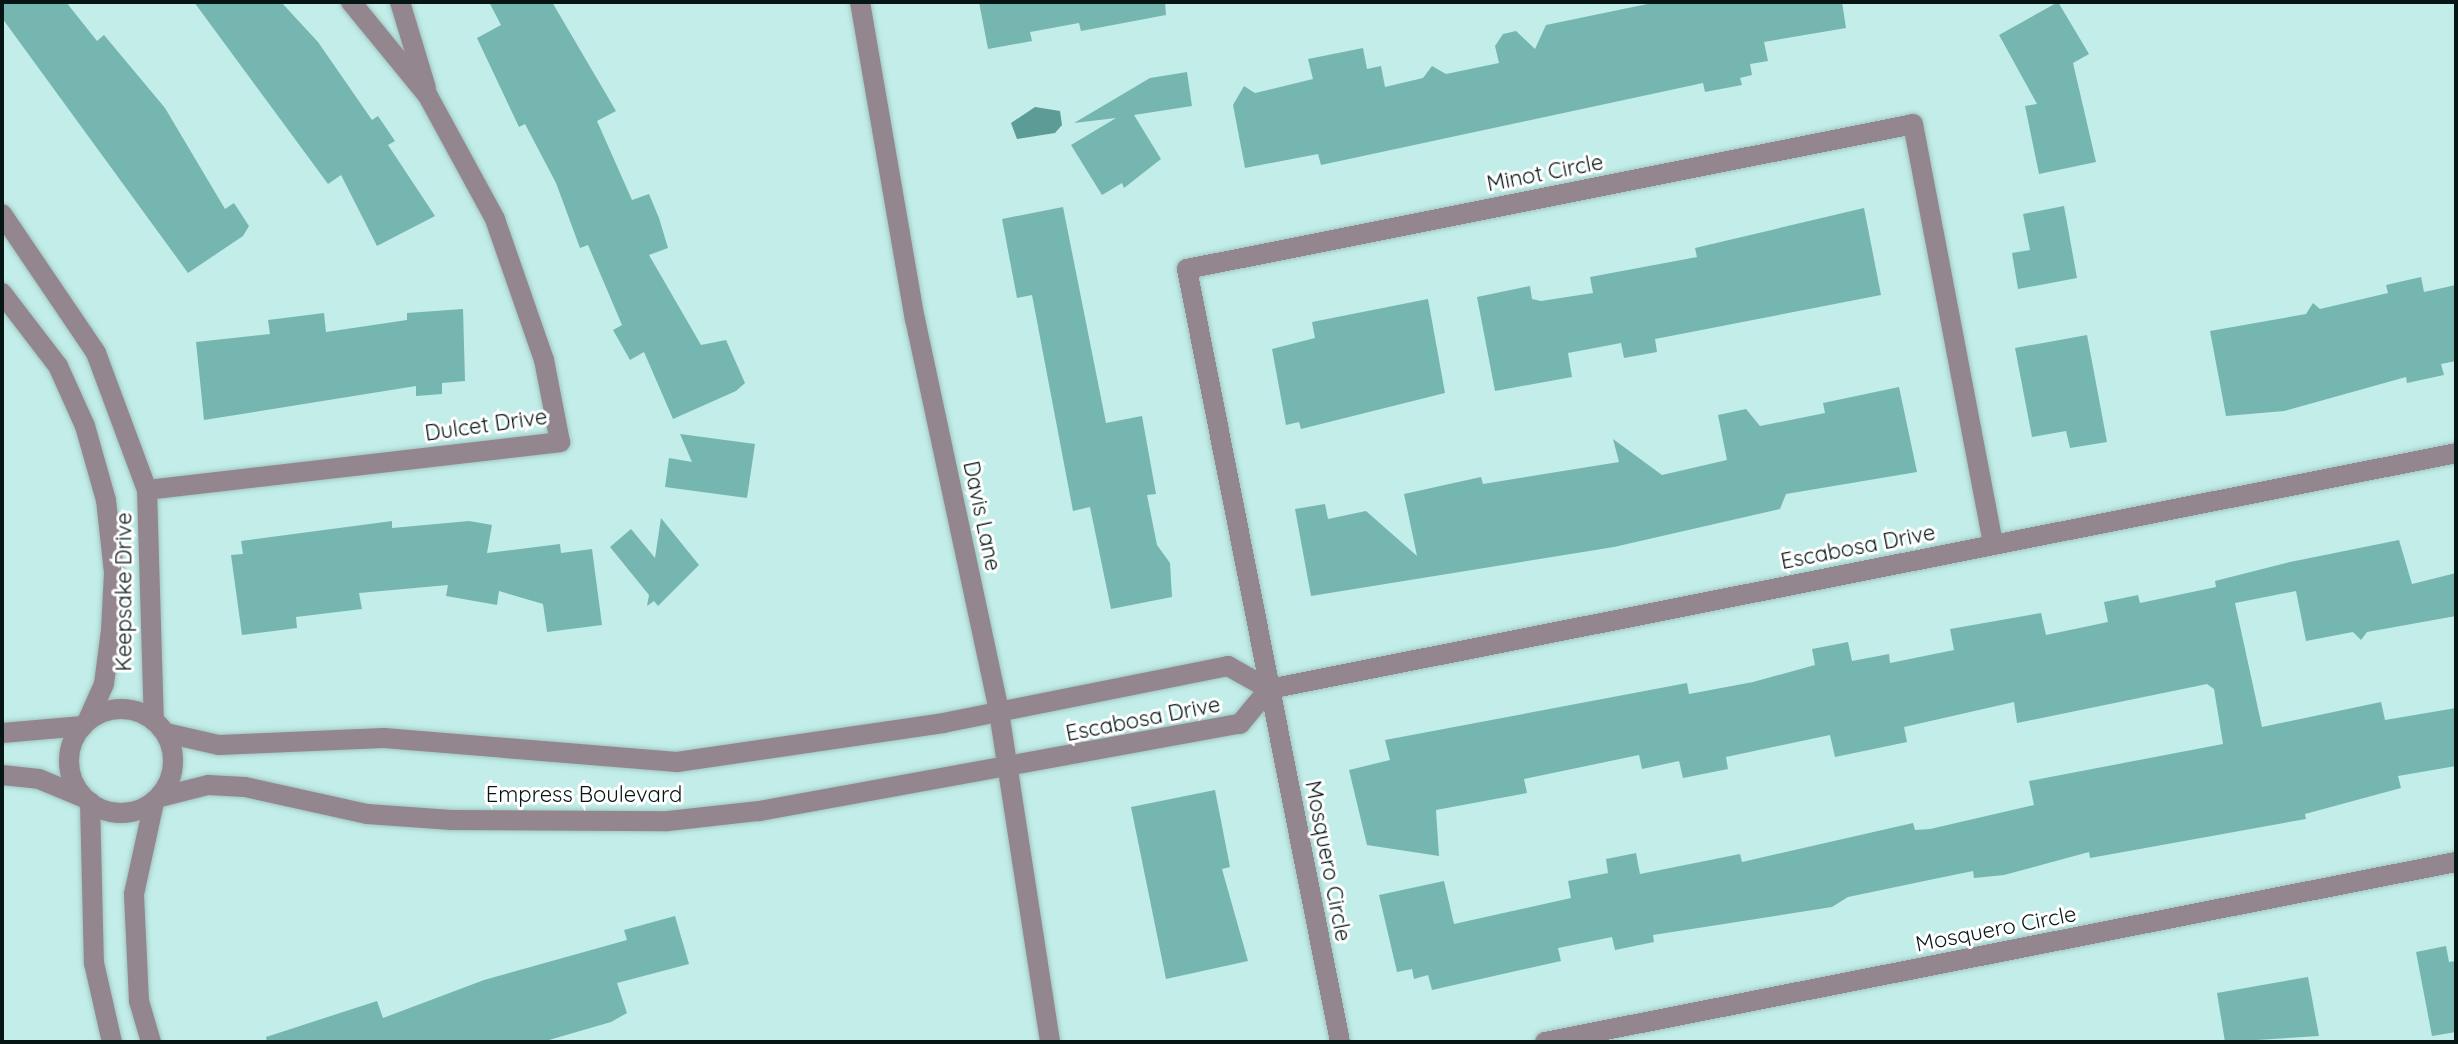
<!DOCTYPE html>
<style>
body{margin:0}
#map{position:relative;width:2458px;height:1044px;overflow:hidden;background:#c2ede8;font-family:Quicksand,sans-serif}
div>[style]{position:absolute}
.water>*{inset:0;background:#5b9d96}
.building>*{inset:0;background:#75b7b0}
.roads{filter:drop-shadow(0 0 2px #a0c6c2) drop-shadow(0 0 2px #a0c6c2)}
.minor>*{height:20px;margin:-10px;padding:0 10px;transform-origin:10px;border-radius:10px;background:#94868e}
.minor>.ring{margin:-10px;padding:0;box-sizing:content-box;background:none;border:20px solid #94868e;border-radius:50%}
span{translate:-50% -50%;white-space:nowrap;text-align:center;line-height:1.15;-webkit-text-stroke:6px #fff;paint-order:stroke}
.street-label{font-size:22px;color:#061614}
.frame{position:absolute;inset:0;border:4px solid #061614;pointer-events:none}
</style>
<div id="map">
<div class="water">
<i style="clip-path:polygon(1035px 107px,1060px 111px,1062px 125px,1055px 133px,1017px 139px,1011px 123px)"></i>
</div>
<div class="building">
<i style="clip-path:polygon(2px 2px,66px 2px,97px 41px,104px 35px,165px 108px,225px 209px,234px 203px,249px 226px,243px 236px,188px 273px,2px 18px)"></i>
<i style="clip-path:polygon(194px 2px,281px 2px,318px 42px,372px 120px,378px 116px,395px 141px,388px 145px,435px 216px,377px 246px,341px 175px,328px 184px)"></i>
<i style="clip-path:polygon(489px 2px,552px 2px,616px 111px,597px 121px,632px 200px,649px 194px,659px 218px,668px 248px,649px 255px,701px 345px,726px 340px,745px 383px,736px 391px,673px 419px,644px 352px,630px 360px,613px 330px,622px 325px,588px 245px,580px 248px,556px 183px,525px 124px,519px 127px,477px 38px,501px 25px)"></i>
<i style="clip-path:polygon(979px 2px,1165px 2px,1166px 15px,1081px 31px,1079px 23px,1030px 32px,1032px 41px,988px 49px)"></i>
<i style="clip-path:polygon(1657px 2px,1842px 2px,1846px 28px,1764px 42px,1768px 61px,1750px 64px,1752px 75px,1740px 78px,1742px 85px,1705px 92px,1703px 83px,1321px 165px,1318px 154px,1245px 168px,1233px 105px,1244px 86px,1255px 93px,1313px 79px,1308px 59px,1363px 48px,1367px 69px,1381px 66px,1385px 87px,1423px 78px,1432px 66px,1446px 74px,1499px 63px,1495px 46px,1503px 34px,1516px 31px,1535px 49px,1546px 25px)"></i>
<i style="clip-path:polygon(2058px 2px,2089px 54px,2073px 63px,2096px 162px,2039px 174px,2025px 106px,2037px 104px,1999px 35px)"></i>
<i style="clip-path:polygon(1187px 72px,1192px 106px,1134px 115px,1161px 159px,1124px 188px,1122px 183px,1102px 195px,1071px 145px,1116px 118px,1074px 123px,1150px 78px)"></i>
<i style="clip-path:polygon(2064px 206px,2077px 278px,2018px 289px,2012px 253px,2030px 250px,2023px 214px)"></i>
<i style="clip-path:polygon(1063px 207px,1106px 423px,1142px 416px,1156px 494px,1147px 495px,1157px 545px,1170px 563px,1172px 597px,1111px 609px,1090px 507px,1073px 511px,1032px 295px,1017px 298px,1002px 219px)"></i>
<i style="clip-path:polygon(1864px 208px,1881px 295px,1655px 339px,1657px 352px,1624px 358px,1621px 343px,1568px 353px,1572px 377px,1495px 391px,1477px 297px,1530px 286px,1532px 299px,1541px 301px,1593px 293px,1590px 277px,1697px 257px,1695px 248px)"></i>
<i style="clip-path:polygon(2421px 277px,2424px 292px,2456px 285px,2456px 361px,2441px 364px,2444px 375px,2407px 383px,2406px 377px,2284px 411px,2226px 416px,2210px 331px,2306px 314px,2313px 303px,2320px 309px,2388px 293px,2386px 285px)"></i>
<i style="clip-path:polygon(1428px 299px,1445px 393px,1301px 429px,1299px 422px,1286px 425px,1272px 349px,1315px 338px,1312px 322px)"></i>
<i style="clip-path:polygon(463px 309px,465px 381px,442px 383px,442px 394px,416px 396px,416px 386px,204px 420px,196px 342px,270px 334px,268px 320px,324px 313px,326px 332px,407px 320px,407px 313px)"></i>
<i style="clip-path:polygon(2087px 335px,2107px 442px,2070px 448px,2066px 431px,2032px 437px,2015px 348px)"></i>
<i style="clip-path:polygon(1899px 387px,1917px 472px,1786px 494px,1780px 509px,1614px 547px,1311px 596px,1295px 509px,1325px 504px,1328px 519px,1366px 511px,1417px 556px,1404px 494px,1481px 477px,1483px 484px,1619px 462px,1613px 439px,1662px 475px,1727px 460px,1718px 415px,1746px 409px,1760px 426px,1825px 413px,1823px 403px)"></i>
<i style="clip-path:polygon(680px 434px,755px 444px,747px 498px,665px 487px,669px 458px,692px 462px)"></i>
<i style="clip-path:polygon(661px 518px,699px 565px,658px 606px,654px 601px,647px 606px,649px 595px,610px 547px,631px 529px,655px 558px)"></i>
<i style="clip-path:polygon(392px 521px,392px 528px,469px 521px,492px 525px,487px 553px,560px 544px,561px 553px,592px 549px,602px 625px,547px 632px,543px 604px,499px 591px,497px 605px,446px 596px,448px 585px,359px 593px,362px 609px,296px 617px,297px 628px,242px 635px,231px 555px,243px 554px,241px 541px)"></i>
<i style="clip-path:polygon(2399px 540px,2412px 584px,2456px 573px,2456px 616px,2367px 632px,2361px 640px,2353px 632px,2306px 641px,2296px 591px,2235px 603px,2262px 727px,2381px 702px,2385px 720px,2456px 708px,2456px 766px,2398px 776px,2401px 788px,2305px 814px,2306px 819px,2090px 858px,2089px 852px,2004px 875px,1974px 878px,1973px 871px,1934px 879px,1848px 897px,1832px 907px,1653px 935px,1654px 942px,1615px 950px,1612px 937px,1558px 948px,1561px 961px,1432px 990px,1428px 975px,1414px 979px,1412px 969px,1397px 972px,1379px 895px,1444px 881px,1454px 924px,1571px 898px,1568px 881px,1608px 873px,1606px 859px,1636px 853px,1640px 874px,1740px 854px,1742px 862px,1913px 823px,1915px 830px,1930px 829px,2034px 805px,2029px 781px,2223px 744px,2214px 689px,2207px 684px,2017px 723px,2014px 702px,1904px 727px,1907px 742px,1835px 757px,1830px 735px,1726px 757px,1728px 769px,1683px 778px,1679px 761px,1642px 769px,1639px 755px,1524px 779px,1527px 793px,1436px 810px,1439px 856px,1367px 845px,1349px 770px,1390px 760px,1385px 740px,1687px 683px,1689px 694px,1753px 682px,1815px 665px,1812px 649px,1848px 642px,1852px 661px,1889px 654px,1890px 663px,1954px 650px,1950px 629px,2041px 613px,2046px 635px,2108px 622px,2104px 602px,2138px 595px,2140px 603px,2216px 587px,2215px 581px,2290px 562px)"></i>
<i style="clip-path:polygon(1215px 790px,1230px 867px,1222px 869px,1248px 961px,1166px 979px,1131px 807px)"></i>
<i style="clip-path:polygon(675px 916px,689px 964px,617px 983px,627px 1013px,611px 1022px,542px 1042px,267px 1042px,266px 1037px,377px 1001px,383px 1018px,484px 980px,627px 940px,624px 930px)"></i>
<i style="clip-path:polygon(2446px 946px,2449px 962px,2456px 961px,2456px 1032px,2432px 1036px,2416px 952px)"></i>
<i style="clip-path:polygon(2308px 977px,2319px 1036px,2225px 1042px,2217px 993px)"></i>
</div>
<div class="roads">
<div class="minor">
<i style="left:400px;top:2px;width:90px;rotate:73.2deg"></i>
<i style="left:860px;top:2px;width:322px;rotate:80.2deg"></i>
<i style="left:915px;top:319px;width:402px;rotate:77.9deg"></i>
<i style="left:999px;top:712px;width:334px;rotate:81.2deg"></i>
<i style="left:2px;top:214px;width:168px;rotate:55.9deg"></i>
<i style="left:96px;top:353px;width:146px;rotate:69.6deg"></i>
<i style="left:147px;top:490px;width:230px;rotate:88.3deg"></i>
<i style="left:2px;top:293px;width:92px;rotate:52.5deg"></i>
<i style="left:58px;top:366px;width:66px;rotate:65.8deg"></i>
<i style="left:85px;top:426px;width:77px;rotate:74.2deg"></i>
<i style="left:106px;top:500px;width:73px;rotate:83.7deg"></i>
<i style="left:114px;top:573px;width:57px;rotate:93deg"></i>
<i style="left:111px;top:630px;width:54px;rotate:97.4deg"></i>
<i style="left:104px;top:684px;width:39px;rotate:114deg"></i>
<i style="left:147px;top:490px;width:416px;rotate:-6.6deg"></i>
<i style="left:560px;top:442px;width:84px;rotate:-101deg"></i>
<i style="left:544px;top:360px;width:149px;rotate:-109.2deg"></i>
<i style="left:495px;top:219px;width:140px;rotate:-118.6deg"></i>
<i style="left:428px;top:96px;width:122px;rotate:-129.3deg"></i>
<i class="ring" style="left:69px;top:709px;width:84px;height:84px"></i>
<i style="left:2px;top:733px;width:81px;rotate:-4.9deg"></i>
<i style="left:166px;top:733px;width:54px;rotate:12.8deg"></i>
<i style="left:219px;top:745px;width:165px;rotate:-2.4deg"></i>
<i style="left:384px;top:738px;width:294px;rotate:4.7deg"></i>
<i style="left:677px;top:762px;width:269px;rotate:-8.3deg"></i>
<i style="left:943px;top:723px;width:291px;rotate:-11.3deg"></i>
<i style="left:1228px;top:666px;width:47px;rotate:29.3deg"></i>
<i style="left:2px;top:775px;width:37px;rotate:6deg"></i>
<i style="left:39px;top:779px;width:47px;rotate:22.7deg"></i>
<i style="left:160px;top:797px;width:49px;rotate:-14deg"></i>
<i style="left:208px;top:785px;width:37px;rotate:3deg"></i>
<i style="left:245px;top:787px;width:125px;rotate:12.5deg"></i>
<i style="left:367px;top:814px;width:85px;rotate:4deg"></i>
<i style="left:452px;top:820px;width:216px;rotate:0.3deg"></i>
<i style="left:668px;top:821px;width:92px;rotate:-6.3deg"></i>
<i style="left:759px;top:811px;width:489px;rotate:-10.3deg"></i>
<i style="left:1240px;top:724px;width:45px;rotate:-50.4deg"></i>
<i style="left:1269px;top:689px;width:1210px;rotate:-11.24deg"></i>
<i style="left:90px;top:802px;width:161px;rotate:88.6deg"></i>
<i style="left:94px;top:963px;width:81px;rotate:77.2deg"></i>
<i style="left:151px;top:1042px;width:43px;rotate:-106.3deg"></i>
<i style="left:139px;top:1001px;width:107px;rotate:-92.7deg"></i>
<i style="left:134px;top:894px;width:94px;rotate:-77.7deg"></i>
<i style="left:1340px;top:1042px;width:788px;rotate:-101.2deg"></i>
<i style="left:1187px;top:269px;width:740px;rotate:-11.29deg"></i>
<i style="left:1913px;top:124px;width:428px;rotate:79.2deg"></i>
<i style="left:1545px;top:1042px;width:929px;rotate:-11.18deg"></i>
</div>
</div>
<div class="street-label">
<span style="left:1545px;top:173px;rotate:-11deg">Minot Circle</span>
<span style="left:486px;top:425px;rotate:-8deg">Dulcet Drive</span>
<span style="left:982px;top:516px;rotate:78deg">Davis Lane</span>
<span style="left:1858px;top:547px;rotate:-11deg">Escabosa Drive</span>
<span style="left:124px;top:592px;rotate:-90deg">Keepsake Drive</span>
<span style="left:1143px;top:719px;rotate:-11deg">Escabosa Drive</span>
<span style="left:584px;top:795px">Empress Boulevard</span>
<span style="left:1328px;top:861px;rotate:79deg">Mosquero Circle</span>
<span style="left:1996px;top:929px;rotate:-11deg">Mosquero Circle</span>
</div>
<div class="frame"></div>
</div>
